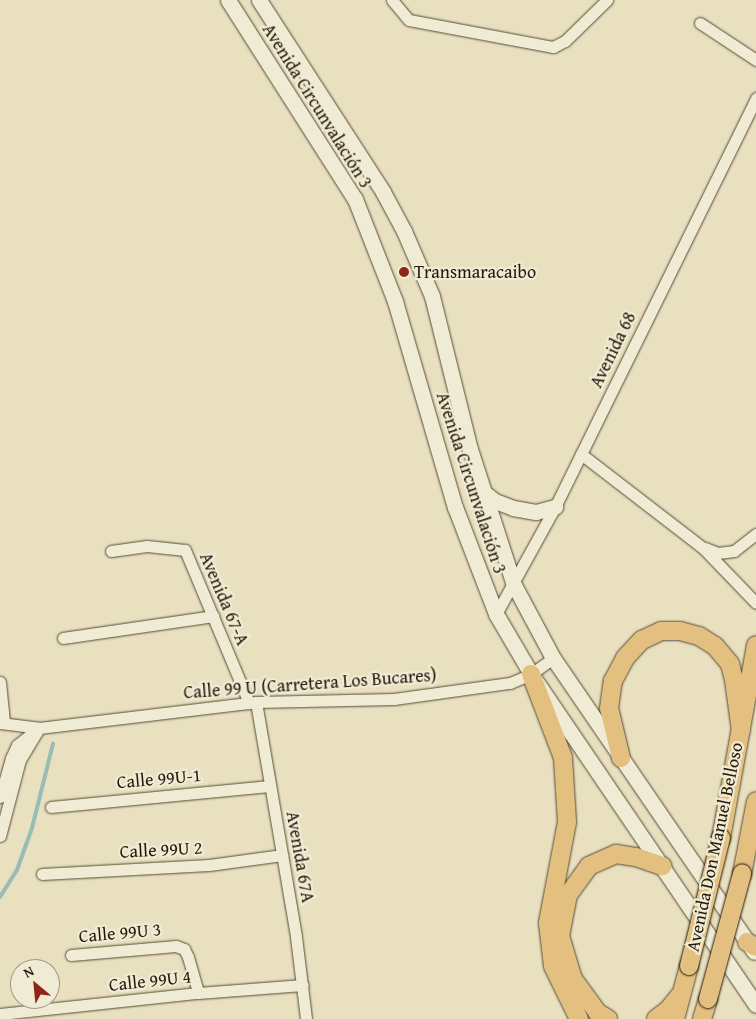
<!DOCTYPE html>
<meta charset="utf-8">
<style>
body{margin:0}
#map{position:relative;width:756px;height:1019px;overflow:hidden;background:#e8e0bf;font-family:"Gentium Book Plus",serif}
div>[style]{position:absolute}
.stream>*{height:4px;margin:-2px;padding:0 2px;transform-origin:2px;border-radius:2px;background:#97bdb5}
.roads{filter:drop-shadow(0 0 1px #564b36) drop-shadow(0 0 1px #564b36)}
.minor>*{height:11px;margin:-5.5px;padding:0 5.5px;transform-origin:5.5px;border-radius:5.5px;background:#f0ebd5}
.secondary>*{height:15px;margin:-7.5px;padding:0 7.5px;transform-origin:7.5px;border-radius:7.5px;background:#f0ebd5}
.primary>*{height:18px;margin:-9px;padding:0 9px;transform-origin:9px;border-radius:9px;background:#e4c080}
.bridges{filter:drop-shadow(0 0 1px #251908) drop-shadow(0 0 1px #251908)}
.primary-bridge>*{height:18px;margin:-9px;padding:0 9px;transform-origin:9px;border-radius:9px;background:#e4c080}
.dots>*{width:14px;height:14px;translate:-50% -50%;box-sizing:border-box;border:2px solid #f0ebd5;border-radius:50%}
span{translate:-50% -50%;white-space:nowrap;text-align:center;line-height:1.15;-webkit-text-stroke:4.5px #f0ebd5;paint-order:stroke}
.street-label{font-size:18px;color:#251908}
.poi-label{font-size:18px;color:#251908}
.left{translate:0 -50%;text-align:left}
.north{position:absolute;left:10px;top:959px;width:50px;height:50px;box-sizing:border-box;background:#f0ebd5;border:1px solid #9f9783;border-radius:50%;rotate:332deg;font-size:14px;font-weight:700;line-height:20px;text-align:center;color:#251908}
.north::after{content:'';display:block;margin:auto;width:18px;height:22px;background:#8f2418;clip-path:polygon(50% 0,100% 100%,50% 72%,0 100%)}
</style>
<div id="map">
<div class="stream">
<i style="left:0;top:897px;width:32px;rotate:-58deg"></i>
<i style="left:17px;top:870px;width:45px;rotate:-70.3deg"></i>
<i style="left:32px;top:828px;width:87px;rotate:-76deg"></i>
</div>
<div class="roads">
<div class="minor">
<i style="left:392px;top:0;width:26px;rotate:50deg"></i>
<i style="left:409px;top:20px;width:147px;rotate:10.6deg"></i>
<i style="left:553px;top:47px;width:13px;rotate:-27deg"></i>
<i style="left:565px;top:41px;width:59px;rotate:-44.3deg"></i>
<i style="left:700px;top:23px;width:67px;rotate:33.5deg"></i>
<i style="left:581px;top:454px;width:154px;rotate:37.6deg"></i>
<i style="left:703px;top:548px;width:76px;rotate:46.1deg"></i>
<i style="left:705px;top:548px;width:14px;rotate:21deg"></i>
<i style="left:718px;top:553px;width:16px;rotate:-7deg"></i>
<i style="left:734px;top:551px;width:28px;rotate:-38deg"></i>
<i style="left:111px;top:551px;width:36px;rotate:-8deg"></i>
<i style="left:147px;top:546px;width:38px;rotate:6deg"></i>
<i style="left:185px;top:550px;width:166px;rotate:67.3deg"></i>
<i style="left:496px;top:614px;width:122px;rotate:-61.1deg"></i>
<i style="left:555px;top:507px;width:456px;rotate:-63.8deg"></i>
<i style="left:63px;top:638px;width:152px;rotate:-8.3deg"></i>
<i style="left:0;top:682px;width:40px;rotate:84.3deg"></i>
<i style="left:256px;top:702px;width:238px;rotate:80.3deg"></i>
<i style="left:296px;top:937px;width:83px;rotate:83deg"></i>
<i style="left:0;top:723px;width:39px;rotate:7deg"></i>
<i style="left:39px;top:728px;width:219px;rotate:-6.8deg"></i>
<i style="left:256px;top:702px;width:138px;rotate:-1.2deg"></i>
<i style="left:394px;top:699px;width:117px;rotate:-7.9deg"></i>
<i style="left:510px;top:683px;width:23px;rotate:-23deg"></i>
<i style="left:531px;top:674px;width:27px;rotate:-36deg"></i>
<i style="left:0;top:797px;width:41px;rotate:-74.2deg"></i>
<i style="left:11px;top:758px;width:14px;rotate:-65deg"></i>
<i style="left:17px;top:745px;width:16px;rotate:-38deg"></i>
<i style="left:51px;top:807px;width:219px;rotate:-5.5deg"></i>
<i style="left:0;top:836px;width:79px;rotate:-75.3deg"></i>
<i style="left:20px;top:760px;width:37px;rotate:-59deg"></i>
<i style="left:42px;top:874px;width:167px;rotate:-3.1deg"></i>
<i style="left:209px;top:865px;width:74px;rotate:-7.8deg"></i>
<i style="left:71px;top:955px;width:105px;rotate:-4.9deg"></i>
<i style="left:176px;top:946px;width:9px;rotate:21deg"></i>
<i style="left:184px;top:949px;width:9px;rotate:63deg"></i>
<i style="left:188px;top:957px;width:37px;rotate:74deg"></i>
<i style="left:0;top:1014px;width:199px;rotate:-6.1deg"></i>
<i style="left:198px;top:993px;width:105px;rotate:-4.4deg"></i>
</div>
<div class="secondary">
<i style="left:228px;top:0;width:236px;rotate:57.5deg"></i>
<i style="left:355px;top:199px;width:110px;rotate:68.6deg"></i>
<i style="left:395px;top:301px;width:215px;rotate:73.8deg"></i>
<i style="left:455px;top:507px;width:115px;rotate:69deg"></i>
<i style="left:496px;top:614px;width:69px;rotate:59.7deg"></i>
<i style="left:531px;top:674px;width:400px;rotate:55.8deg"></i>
<i style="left:259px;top:0;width:229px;rotate:57.1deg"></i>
<i style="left:383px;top:192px;width:44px;rotate:61.7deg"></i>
<i style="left:404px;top:231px;width:71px;rotate:66.7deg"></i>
<i style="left:432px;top:296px;width:158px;rotate:76.1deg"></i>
<i style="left:470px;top:449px;width:143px;rotate:72.1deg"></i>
<i style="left:514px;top:585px;width:83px;rotate:61.9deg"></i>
<i style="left:553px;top:658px;width:356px;rotate:55.6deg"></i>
<i style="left:482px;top:491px;width:16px;rotate:38deg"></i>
<i style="left:495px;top:501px;width:19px;rotate:21deg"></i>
<i style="left:513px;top:508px;width:23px;rotate:10deg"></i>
<i style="left:536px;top:512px;width:20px;rotate:-15deg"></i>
</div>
<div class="primary">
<i style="left:531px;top:674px;width:90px;rotate:69.1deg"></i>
<i style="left:563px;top:758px;width:64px;rotate:86.4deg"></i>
<i style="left:567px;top:822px;width:103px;rotate:100.7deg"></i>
<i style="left:548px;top:923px;width:43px;rotate:83.4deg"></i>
<i style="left:553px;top:966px;width:59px;rotate:63.9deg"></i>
<i style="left:621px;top:758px;width:51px;rotate:-103.5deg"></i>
<i style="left:609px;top:708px;width:27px;rotate:-82deg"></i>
<i style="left:613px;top:681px;width:26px;rotate:-62deg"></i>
<i style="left:625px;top:658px;width:25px;rotate:-47deg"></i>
<i style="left:642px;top:640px;width:21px;rotate:-25deg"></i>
<i style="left:661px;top:631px;width:19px"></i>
<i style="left:680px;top:631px;width:20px;rotate:15deg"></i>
<i style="left:699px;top:636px;width:19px;rotate:32deg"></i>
<i style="left:715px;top:646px;width:23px;rotate:50deg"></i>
<i style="left:730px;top:664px;width:16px;rotate:76deg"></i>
<i style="left:734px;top:680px;width:51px;rotate:82.2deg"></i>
<i style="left:721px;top:838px;width:196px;rotate:-79.7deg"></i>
<i style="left:742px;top:874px;width:74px;rotate:-79.1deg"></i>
<i style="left:747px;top:942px;width:10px;rotate:29deg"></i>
<i style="left:608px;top:1019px;width:12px;rotate:-149deg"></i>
<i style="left:598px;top:1013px;width:42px;rotate:-126.3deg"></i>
<i style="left:573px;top:979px;width:45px;rotate:-106.8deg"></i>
<i style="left:560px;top:936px;width:42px;rotate:-79deg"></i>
<i style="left:568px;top:895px;width:36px;rotate:-54deg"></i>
<i style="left:589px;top:866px;width:30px;rotate:-24deg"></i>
<i style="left:616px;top:854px;width:20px;rotate:9deg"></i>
<i style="left:636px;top:857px;width:28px;rotate:19deg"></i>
<i style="left:656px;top:1019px;width:15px;rotate:-37deg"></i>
<i style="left:668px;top:1010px;width:19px;rotate:-51deg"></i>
<i style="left:675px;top:1019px;width:55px;rotate:-75.2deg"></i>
<i style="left:702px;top:1019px;width:21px;rotate:-73deg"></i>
</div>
</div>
<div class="bridges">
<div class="primary-bridge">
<i style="left:689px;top:966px;width:132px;rotate:-76deg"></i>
<i style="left:708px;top:999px;width:130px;rotate:-74.8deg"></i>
</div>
</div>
<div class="dots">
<i style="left:404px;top:272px;background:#8f2418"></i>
</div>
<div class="street-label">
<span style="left:317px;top:106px;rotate:58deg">Avenida Circunvalación 3</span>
<span style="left:613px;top:350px;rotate:-64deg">Avenida 68</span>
<span style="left:471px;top:483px;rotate:72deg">Avenida Circunvalación 3</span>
<span style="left:224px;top:599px;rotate:67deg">Avenida 67-A</span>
<span style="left:310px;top:684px;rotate:-4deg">Calle 99 U (Carretera Los Bucares)</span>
<span style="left:159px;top:779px;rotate:-5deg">Calle 99U-1</span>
<span style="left:715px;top:847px;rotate:-78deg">Avenida Don Manuel Belloso</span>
<span style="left:161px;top:850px;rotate:-3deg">Calle 99U 2</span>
<span style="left:300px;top:857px;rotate:80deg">Avenida 67A</span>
<span style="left:120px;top:933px;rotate:-5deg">Calle 99U 3</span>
<span style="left:150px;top:981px;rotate:-6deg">Calle 99U 4</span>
</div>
<div class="poi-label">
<span class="left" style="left:414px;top:272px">Transmaracaibo</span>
</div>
<div class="north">N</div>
</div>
